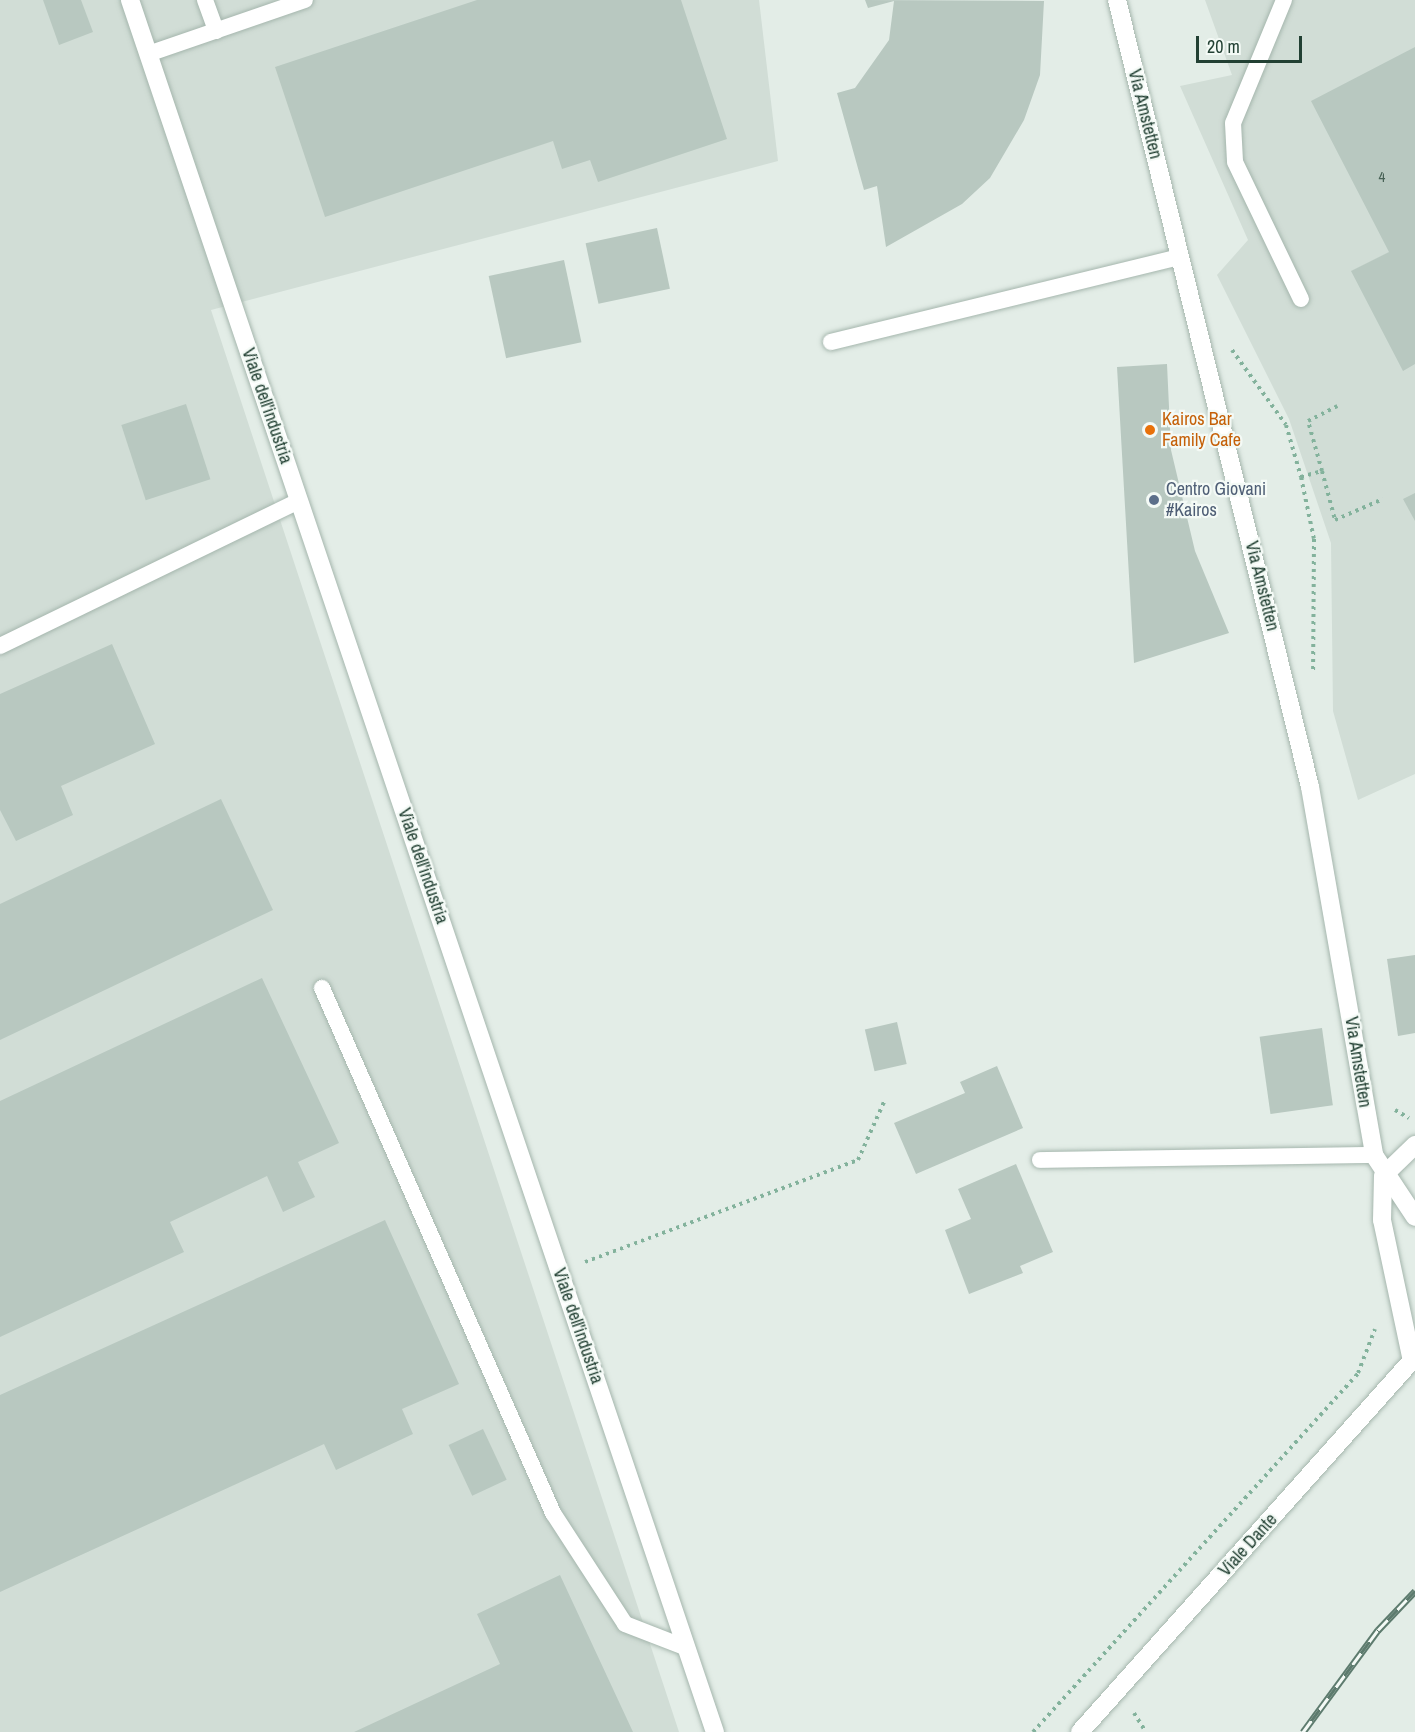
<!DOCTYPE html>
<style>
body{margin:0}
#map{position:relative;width:1415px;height:1732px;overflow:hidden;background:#e3ede7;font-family:"Archivo Narrow",sans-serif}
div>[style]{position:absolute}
.built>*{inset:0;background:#d1ddd6}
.building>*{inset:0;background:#b8c8c0;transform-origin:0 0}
.path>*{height:4px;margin-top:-2px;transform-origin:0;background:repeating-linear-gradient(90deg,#83b29c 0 3px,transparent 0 7.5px)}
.roads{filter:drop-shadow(0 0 2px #a5b6ad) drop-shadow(0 0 2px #a5b6ad)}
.service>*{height:16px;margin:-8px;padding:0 8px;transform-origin:8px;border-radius:8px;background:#fff}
.minor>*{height:18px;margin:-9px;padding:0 9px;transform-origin:9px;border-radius:9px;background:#fff}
.tertiary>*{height:18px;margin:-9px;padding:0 9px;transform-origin:9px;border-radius:9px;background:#fff}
.secondary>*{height:18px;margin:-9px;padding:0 9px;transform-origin:9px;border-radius:9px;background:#fff}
.rail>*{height:7px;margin-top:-3.5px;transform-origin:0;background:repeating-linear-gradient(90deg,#f4faf6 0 14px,#5d7b6e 0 28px);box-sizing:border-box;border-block:2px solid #5d7b6e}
.dots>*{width:16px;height:16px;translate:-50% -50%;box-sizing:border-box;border:3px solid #f4faf6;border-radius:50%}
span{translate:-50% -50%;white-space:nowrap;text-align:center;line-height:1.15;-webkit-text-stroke:4.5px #f4faf6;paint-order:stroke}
.number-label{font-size:15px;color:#486256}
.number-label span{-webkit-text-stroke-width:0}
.street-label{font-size:18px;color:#224033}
.food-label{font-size:18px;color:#c56008}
.left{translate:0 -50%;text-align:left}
.service-label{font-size:18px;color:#4e5e75}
.scale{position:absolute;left:1196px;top:36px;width:106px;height:27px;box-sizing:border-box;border:3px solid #224033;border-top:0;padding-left:8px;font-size:18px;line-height:21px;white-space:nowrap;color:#224033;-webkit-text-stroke:4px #f4faf6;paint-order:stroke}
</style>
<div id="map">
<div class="built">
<i style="clip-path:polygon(0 0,759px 0,778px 161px,211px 310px,679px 1732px,0 1732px)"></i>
<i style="clip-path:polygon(1205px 0,1415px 0,1415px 774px,1358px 800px,1333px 711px,1331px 543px,1289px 419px,1217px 275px,1248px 240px,1180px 86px,1232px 75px)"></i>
</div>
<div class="building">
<i style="clip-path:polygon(43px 0,81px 0,93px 32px,59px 45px)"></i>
<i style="clip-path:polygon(477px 0,681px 0,727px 139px,598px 182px,590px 160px,562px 169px,553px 141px,325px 217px,275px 67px)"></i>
<i style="clip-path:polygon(865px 0,1044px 1px,1040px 75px,1024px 120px,990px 178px,962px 204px,886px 247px,877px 186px,864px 190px,837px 93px,855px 88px,889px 40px,894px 1px,868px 8px)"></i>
<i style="clip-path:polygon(1415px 47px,1415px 364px,1403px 371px,1351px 271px,1389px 252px,1311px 101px)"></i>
<i style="left:657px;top:228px;width:62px;height:73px;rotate:78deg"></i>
<i style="left:564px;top:260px;width:84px;height:77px;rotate:78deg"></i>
<i style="clip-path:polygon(1167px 364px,1171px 450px,1195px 551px,1229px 633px,1134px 663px,1117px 367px)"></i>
<i style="left:186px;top:404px;width:79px;height:68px;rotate:72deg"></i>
<i style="clip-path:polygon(1415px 493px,1415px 521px,1403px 499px)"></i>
<i style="clip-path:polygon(112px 644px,155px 744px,61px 786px,73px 815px,16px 841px,0 810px,0 694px)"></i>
<i style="clip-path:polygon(221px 799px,273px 910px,0 1040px,0 904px)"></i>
<i style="clip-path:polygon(1415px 955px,1415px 1033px,1398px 1036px,1387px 959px)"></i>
<i style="clip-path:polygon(262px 978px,339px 1143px,298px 1162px,315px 1197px,283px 1212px,267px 1176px,170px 1222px,184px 1252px,0 1337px,0 1101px)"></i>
<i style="left:897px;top:1022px;width:43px;height:33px;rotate:77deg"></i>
<i style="left:1322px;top:1028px;width:78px;height:63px;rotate:82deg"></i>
<i style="clip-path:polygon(997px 1066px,1023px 1128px,916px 1174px,894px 1123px,965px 1093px,960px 1082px)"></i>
<i style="clip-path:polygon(1016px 1164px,1053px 1252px,1020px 1266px,1023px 1273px,969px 1294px,945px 1230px,971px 1219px,958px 1189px)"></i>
<i style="clip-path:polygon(385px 1220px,459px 1384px,402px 1409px,413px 1434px,336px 1470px,324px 1444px,0 1592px,0 1395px)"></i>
<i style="left:483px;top:1429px;width:56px;height:38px;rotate:65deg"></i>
<i style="clip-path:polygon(560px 1575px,633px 1732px,354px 1732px,500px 1664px,477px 1614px)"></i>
</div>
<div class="path">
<i style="left:1232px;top:350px;width:92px;rotate:54.2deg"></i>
<i style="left:1286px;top:425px;width:54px;rotate:73.9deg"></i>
<i style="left:1301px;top:477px;width:63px;rotate:78.2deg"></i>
<i style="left:1314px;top:539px;width:134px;rotate:90.4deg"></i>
<i style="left:1322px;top:471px;width:51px;rotate:75.1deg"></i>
<i style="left:1335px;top:520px;width:52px;rotate:-23.6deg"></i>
<i style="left:1301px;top:477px;width:22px;rotate:-16deg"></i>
<i style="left:1322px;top:471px;width:52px;rotate:-105.6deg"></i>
<i style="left:1308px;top:421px;width:33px;rotate:-27deg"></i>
<i style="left:1395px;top:1110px;width:16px;rotate:30deg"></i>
<i style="left:585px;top:1262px;width:291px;rotate:-20.5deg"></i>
<i style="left:858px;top:1160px;width:64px;rotate:-65.9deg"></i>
<i style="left:1134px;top:1713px;width:22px;rotate:58deg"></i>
<i style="left:1033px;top:1732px;width:484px;rotate:-47.8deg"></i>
<i style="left:1358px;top:1373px;width:47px;rotate:-68.9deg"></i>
</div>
<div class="roads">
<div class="service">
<i style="left:205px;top:0;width:33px;rotate:70deg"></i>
<i style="left:1284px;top:0;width:133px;rotate:112.5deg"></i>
<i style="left:1233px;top:123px;width:39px;rotate:87deg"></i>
<i style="left:1235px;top:162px;width:152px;rotate:64.3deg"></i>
<i style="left:148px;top:54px;width:166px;rotate:-19deg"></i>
<i style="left:831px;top:342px;width:359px;rotate:-13.7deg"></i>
<i style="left:0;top:646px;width:332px;rotate:-25.9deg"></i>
<i style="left:322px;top:988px;width:574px;rotate:66.25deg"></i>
<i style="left:553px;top:1513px;width:132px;rotate:57deg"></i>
<i style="left:625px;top:1624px;width:66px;rotate:21.2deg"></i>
<i style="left:1040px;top:1160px;width:334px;rotate:-0.9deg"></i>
</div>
<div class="minor">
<i style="left:1117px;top:0;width:810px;rotate:76.22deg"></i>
<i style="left:1310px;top:787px;width:374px;rotate:80.1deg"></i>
<i style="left:1374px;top:1155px;width:74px;rotate:56.5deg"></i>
<i style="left:1383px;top:1176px;width:44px;rotate:91.3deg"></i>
<i style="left:1382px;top:1220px;width:144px;rotate:78deg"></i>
<i style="left:1383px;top:1176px;width:45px;rotate:-44.1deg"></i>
</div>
<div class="tertiary">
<i style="left:130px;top:0;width:1828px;rotate:71.34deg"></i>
</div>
<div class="secondary">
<i style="left:1080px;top:1732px;width:503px;rotate:-48.22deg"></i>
</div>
</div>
<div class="rail">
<i style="left:1303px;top:1732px;width:127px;rotate:-53.7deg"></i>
<i style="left:1378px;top:1630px;width:54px;rotate:-46.5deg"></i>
</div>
<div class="dots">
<i style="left:1150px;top:430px;background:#e8710a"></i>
<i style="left:1154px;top:500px;background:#5c6f8a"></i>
</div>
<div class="number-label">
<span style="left:1382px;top:177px">4</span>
</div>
<div class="street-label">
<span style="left:1145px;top:114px;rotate:76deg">Via Amstetten</span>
<span style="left:267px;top:406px;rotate:71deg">Viale dell'industria</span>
<span style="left:1262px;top:586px;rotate:76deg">Via Amstetten</span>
<span style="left:423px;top:866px;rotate:71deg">Viale dell'industria</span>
<span style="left:1358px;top:1062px;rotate:81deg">Via Amstetten</span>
<span style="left:578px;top:1326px;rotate:71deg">Viale dell'industria</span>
<span style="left:1248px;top:1545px;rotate:-48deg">Viale Dante</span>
</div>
<div class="food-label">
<span class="left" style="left:1162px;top:430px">Kairos Bar<br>Family Cafe</span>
</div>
<div class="service-label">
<span class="left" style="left:1166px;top:500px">Centro Giovani<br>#Kairos</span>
</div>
<div class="scale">20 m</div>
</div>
